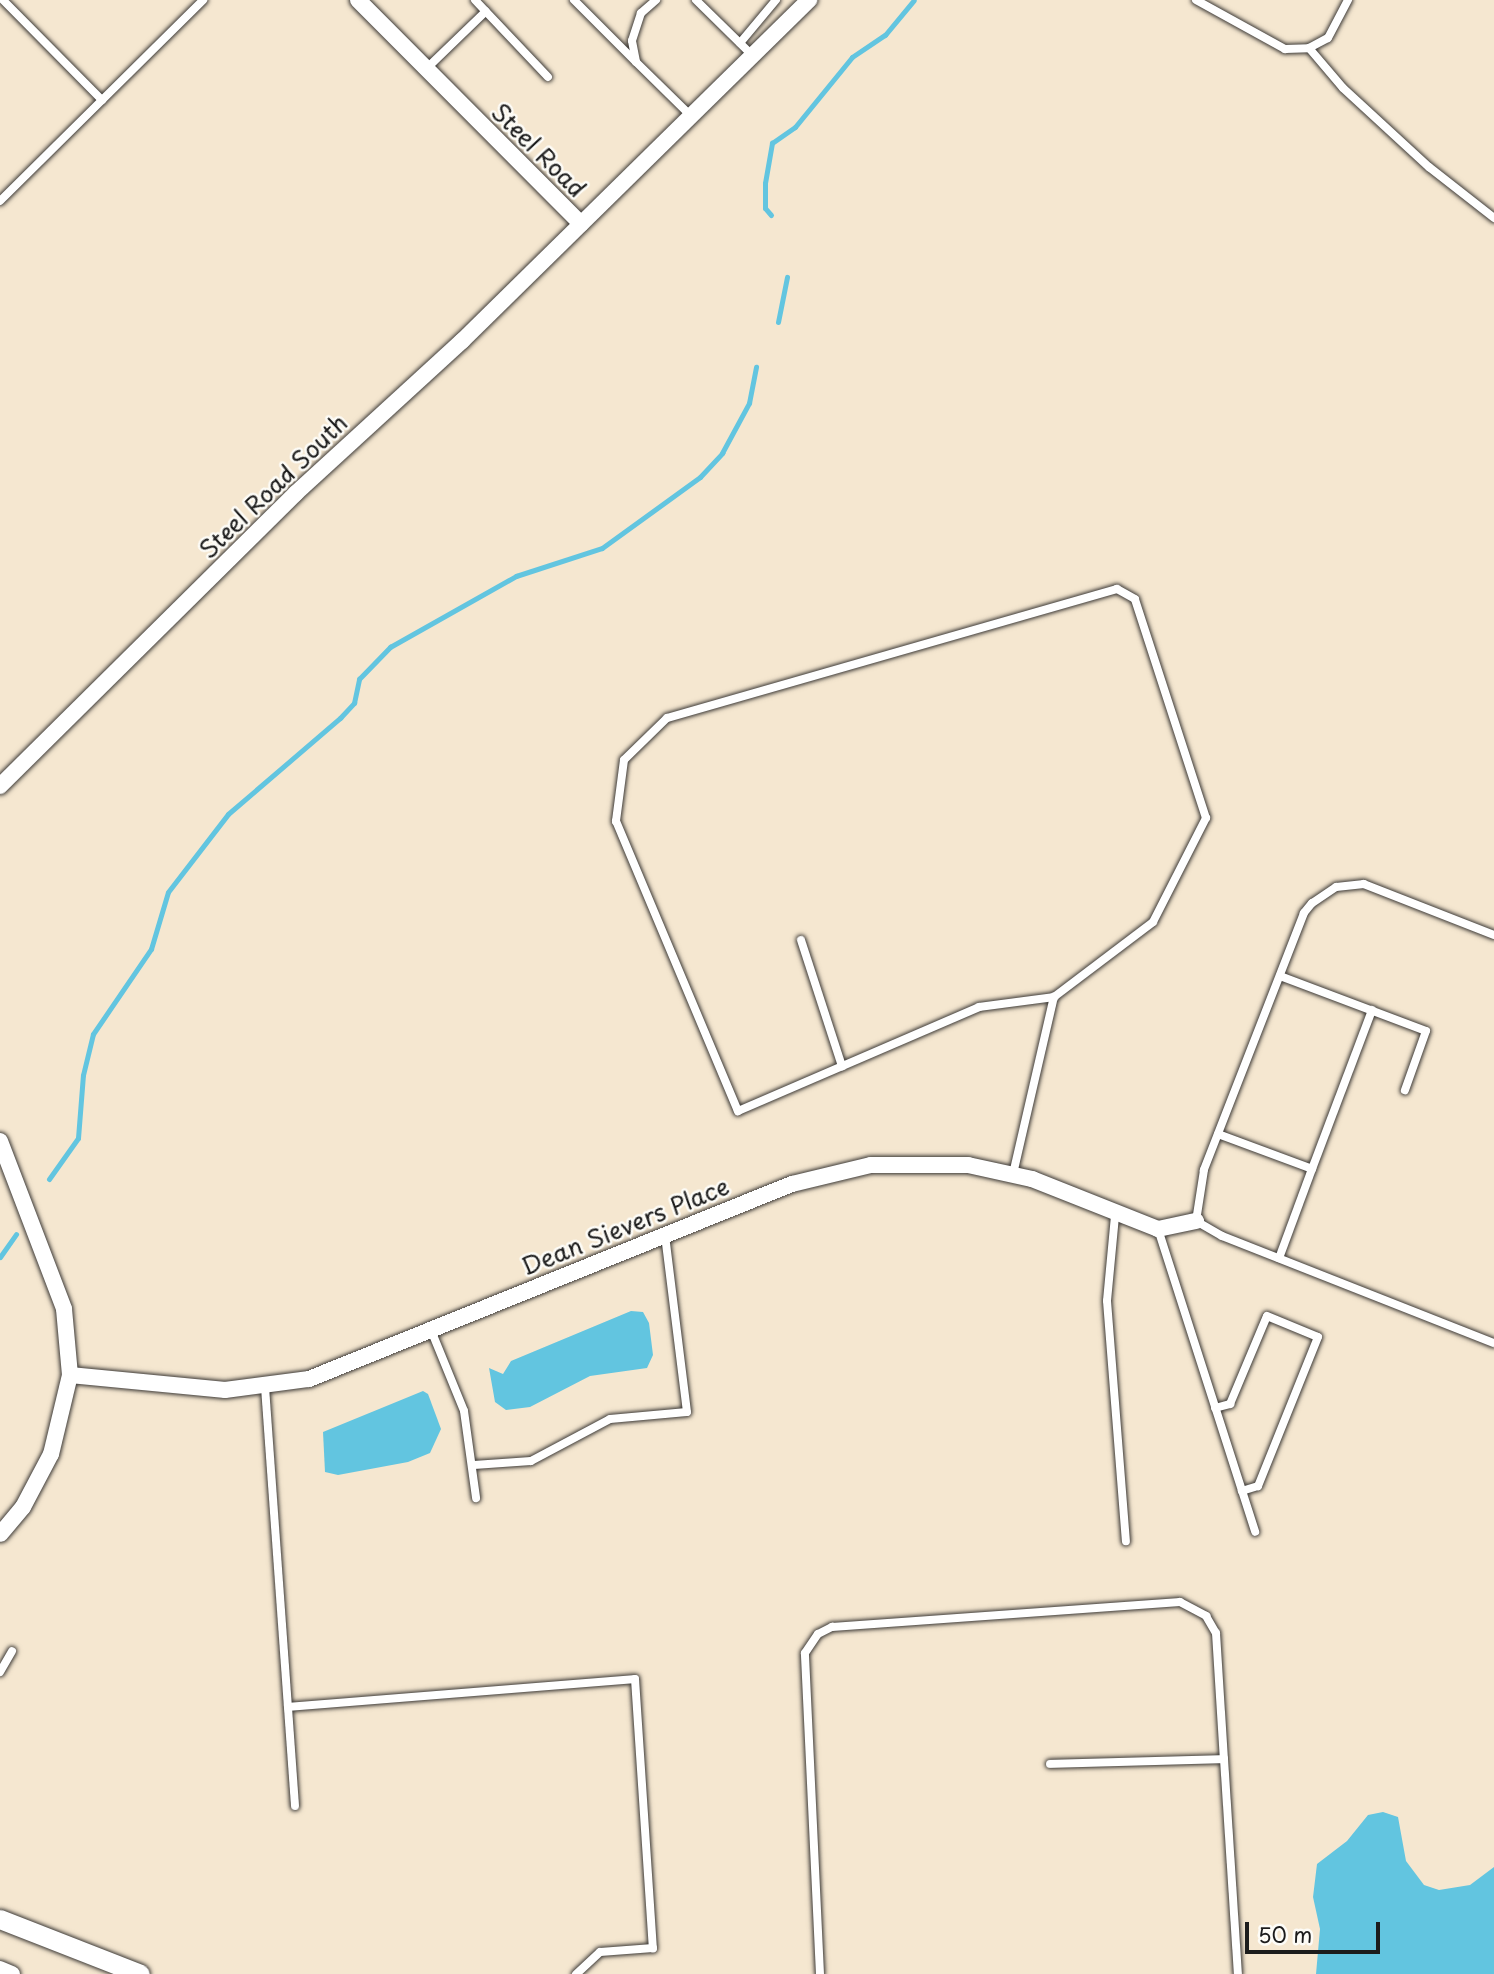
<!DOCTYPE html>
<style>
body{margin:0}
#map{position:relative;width:1494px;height:1974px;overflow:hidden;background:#f5e7d0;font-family:"Playpen Sans",sans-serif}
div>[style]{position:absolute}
.water>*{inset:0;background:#62c5e0}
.stream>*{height:5px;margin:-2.5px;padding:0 2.5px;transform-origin:2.5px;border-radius:2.5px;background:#62c5e0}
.roads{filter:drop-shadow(0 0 2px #3d3a37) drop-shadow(0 0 2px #3d3a37)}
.service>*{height:8px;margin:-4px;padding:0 4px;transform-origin:4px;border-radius:4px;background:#fff}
.minor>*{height:16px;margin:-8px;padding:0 8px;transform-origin:8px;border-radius:8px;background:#fff}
.tertiary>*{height:19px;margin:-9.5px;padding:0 9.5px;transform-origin:9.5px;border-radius:9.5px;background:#fff}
span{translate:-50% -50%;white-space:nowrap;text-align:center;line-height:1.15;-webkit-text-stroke:5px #fdfcf7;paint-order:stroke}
.street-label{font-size:24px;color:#1c1c1c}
.scale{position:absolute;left:1245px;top:1922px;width:135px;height:32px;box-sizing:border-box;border:4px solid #1c1c1c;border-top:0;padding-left:9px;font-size:21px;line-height:24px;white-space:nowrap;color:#1c1c1c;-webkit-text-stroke:5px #fdfcf7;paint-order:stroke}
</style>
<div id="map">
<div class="water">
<i style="clip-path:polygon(631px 1311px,643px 1312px,649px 1323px,653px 1355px,647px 1368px,590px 1376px,530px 1407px,506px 1410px,495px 1402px,489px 1368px,503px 1374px,511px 1361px)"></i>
<i style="clip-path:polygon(423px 1391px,428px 1394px,441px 1429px,430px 1453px,408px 1462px,338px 1475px,325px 1472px,323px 1432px)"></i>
<i style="clip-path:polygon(1383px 1812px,1398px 1817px,1406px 1861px,1424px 1885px,1439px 1890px,1470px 1885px,1494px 1867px,1494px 1974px,1316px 1974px,1320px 1929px,1313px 1897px,1317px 1864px,1347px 1841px,1368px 1815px)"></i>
</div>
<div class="stream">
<i style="left:771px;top:215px;width:9px;rotate:-131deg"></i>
<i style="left:765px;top:208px;width:25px;rotate:-90deg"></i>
<i style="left:765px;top:183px;width:41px;rotate:-80.1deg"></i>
<i style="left:772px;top:143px;width:28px;rotate:-35deg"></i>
<i style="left:795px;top:127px;width:90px;rotate:-50.8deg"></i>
<i style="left:852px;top:57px;width:40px;rotate:-34deg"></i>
<i style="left:885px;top:35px;width:45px;rotate:-50.4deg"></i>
<i style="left:778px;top:322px;width:46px;rotate:-78.7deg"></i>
<i style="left:49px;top:1179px;width:50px;rotate:-54.7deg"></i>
<i style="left:78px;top:1138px;width:63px;rotate:-85.5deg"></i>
<i style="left:83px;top:1075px;width:42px;rotate:-76.3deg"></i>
<i style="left:93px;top:1034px;width:103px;rotate:-55.7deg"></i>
<i style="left:151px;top:949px;width:59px;rotate:-73.4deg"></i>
<i style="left:168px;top:892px;width:98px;rotate:-52.4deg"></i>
<i style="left:228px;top:814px;width:148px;rotate:-40.6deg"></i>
<i style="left:340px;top:718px;width:21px;rotate:-47deg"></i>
<i style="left:354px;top:703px;width:25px;rotate:-78deg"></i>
<i style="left:359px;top:679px;width:45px;rotate:-45.9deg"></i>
<i style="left:390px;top:647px;width:145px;rotate:-29.4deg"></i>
<i style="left:516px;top:576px;width:90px;rotate:-18deg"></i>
<i style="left:602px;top:548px;width:121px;rotate:-35.9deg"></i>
<i style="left:700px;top:477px;width:33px;rotate:-47deg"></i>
<i style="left:722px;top:453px;width:57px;rotate:-61.6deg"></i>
<i style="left:749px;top:403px;width:37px;rotate:-79deg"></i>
<i style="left:0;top:1257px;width:28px;rotate:-55deg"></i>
</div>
<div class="roads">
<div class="service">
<i style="left:3px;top:0;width:141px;rotate:45.3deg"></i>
<i style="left:475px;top:0;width:106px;rotate:46.5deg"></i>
<i style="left:574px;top:0;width:88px;rotate:45deg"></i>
<i style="left:656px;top:0;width:20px;rotate:139deg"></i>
<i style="left:641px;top:13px;width:29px;rotate:108deg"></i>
<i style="left:632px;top:41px;width:21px;rotate:79deg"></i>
<i style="left:636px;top:62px;width:77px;rotate:44.5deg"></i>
<i style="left:696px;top:0;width:78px;rotate:44.5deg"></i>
<i style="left:1196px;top:0;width:102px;rotate:28.8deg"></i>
<i style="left:1285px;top:49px;width:24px;rotate:-2deg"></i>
<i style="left:1309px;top:48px;width:21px;rotate:-28deg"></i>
<i style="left:1328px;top:38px;width:43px;rotate:-62.2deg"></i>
<i style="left:740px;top:43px;width:56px;rotate:-50.1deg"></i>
<i style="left:1309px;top:48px;width:52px;rotate:49.6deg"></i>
<i style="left:1343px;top:88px;width:117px;rotate:42.6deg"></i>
<i style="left:1429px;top:167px;width:83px;rotate:38.1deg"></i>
<i style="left:426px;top:69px;width:83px;rotate:-44deg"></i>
<i style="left:0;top:201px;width:286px;rotate:-44.7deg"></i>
<i style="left:1494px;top:935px;width:140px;rotate:-158.6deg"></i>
<i style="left:1364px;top:884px;width:28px;rotate:174deg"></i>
<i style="left:1336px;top:887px;width:29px;rotate:146deg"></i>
<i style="left:1312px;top:903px;width:13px;rotate:129deg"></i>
<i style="left:1304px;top:913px;width:276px;rotate:111.3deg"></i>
<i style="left:1204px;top:1170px;width:52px;rotate:98.9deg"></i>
<i style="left:1196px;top:1221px;width:30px;rotate:30deg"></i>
<i style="left:1222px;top:1236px;width:292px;rotate:21.5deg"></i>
<i style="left:801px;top:940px;width:133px;rotate:72deg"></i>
<i style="left:1280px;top:976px;width:156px;rotate:20.6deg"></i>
<i style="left:1426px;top:1031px;width:63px;rotate:109.6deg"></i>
<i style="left:1218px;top:1134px;width:100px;rotate:20.4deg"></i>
<i style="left:1312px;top:1169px;width:95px;rotate:110.3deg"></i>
<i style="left:1312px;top:1169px;width:170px;rotate:-69.3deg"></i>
<i style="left:1013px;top:1174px;width:182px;rotate:-77deg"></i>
<i style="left:1054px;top:997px;width:124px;rotate:-37.1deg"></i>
<i style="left:1153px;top:922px;width:117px;rotate:-63deg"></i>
<i style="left:1206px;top:818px;width:230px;rotate:-108deg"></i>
<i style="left:1135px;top:599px;width:21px;rotate:-151deg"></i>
<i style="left:1117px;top:589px;width:468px;rotate:164deg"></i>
<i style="left:667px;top:718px;width:60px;rotate:135.7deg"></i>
<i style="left:624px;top:760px;width:62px;rotate:97.5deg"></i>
<i style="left:616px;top:821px;width:315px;rotate:67.2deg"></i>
<i style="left:738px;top:1111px;width:262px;rotate:-23.3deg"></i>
<i style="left:979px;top:1007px;width:76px;rotate:-7.6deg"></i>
<i style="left:1115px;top:1216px;width:85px;rotate:95.4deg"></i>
<i style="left:1107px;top:1301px;width:241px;rotate:85.5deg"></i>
<i style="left:1158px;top:1229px;width:318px;rotate:72.2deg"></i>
<i style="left:431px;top:1330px;width:87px;rotate:67.8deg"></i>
<i style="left:464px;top:1411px;width:88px;rotate:82.1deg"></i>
<i style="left:265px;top:1387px;width:420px;rotate:85.9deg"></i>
<i style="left:1215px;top:1408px;width:16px;rotate:-15deg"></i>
<i style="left:1230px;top:1404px;width:95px;rotate:-67.2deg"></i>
<i style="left:1267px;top:1316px;width:55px;rotate:22.4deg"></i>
<i style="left:1318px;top:1337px;width:161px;rotate:111.9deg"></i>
<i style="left:1258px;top:1486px;width:17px;rotate:163deg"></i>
<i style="left:474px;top:1465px;width:57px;rotate:-4deg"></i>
<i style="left:531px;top:1461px;width:89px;rotate:-28deg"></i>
<i style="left:610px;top:1419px;width:77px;rotate:-5.2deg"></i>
<i style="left:687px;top:1412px;width:177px;rotate:-97.1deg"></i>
<i style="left:0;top:1672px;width:24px;rotate:-60deg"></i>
<i style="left:288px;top:1707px;width:348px;rotate:-4.6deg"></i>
<i style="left:635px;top:1679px;width:270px;rotate:86.2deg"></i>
<i style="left:653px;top:1948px;width:53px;rotate:175.7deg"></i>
<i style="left:600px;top:1952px;width:33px;rotate:137deg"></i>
<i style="left:1050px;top:1764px;width:174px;rotate:-1.6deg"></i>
<i style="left:1224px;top:1759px;width:215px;rotate:86.3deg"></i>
<i style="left:820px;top:1974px;width:321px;rotate:-92.7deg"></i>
<i style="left:805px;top:1653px;width:23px;rotate:-56deg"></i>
<i style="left:818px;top:1634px;width:16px;rotate:-27deg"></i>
<i style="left:832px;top:1627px;width:349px;rotate:-4.1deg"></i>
<i style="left:1180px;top:1602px;width:30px;rotate:28deg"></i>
<i style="left:1206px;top:1616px;width:20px;rotate:60deg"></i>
<i style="left:1216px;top:1633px;width:126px;rotate:86.4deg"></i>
</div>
<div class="minor">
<i style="left:358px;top:0;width:316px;rotate:45.1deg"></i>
<i style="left:0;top:786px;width:416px;rotate:-44.7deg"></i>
<i style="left:296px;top:493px;width:225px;rotate:-42.5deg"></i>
<i style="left:462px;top:341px;width:487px;rotate:-44.5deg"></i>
<i style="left:0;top:1141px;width:180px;rotate:69.1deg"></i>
<i style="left:64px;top:1309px;width:66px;rotate:84.8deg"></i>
<i style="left:70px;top:1375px;width:81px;rotate:103.5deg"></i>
<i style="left:51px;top:1454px;width:60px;rotate:117.8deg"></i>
<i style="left:23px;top:1507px;width:35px;rotate:130deg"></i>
<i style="left:70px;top:1375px;width:156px;rotate:5.5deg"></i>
<i style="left:225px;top:1390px;width:85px;rotate:-7.5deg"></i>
<i style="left:309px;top:1379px;width:521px;rotate:-21.99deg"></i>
<i style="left:792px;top:1184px;width:81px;rotate:-13.5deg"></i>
<i style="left:871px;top:1165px;width:97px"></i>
<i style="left:968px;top:1165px;width:66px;rotate:12.3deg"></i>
<i style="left:1032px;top:1179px;width:136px;rotate:21.6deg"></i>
<i style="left:1158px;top:1229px;width:39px;rotate:-12deg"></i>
<i style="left:0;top:1969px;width:13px;rotate:23deg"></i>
</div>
<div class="tertiary">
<i style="left:0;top:1919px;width:150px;rotate:21.4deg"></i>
</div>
</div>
<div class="street-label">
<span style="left:539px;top:150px;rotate:45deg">Steel Road</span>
<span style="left:273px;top:486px;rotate:-44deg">Steel Road South</span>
<span style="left:625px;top:1226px;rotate:-22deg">Dean Sievers Place</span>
</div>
<div class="scale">50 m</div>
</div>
